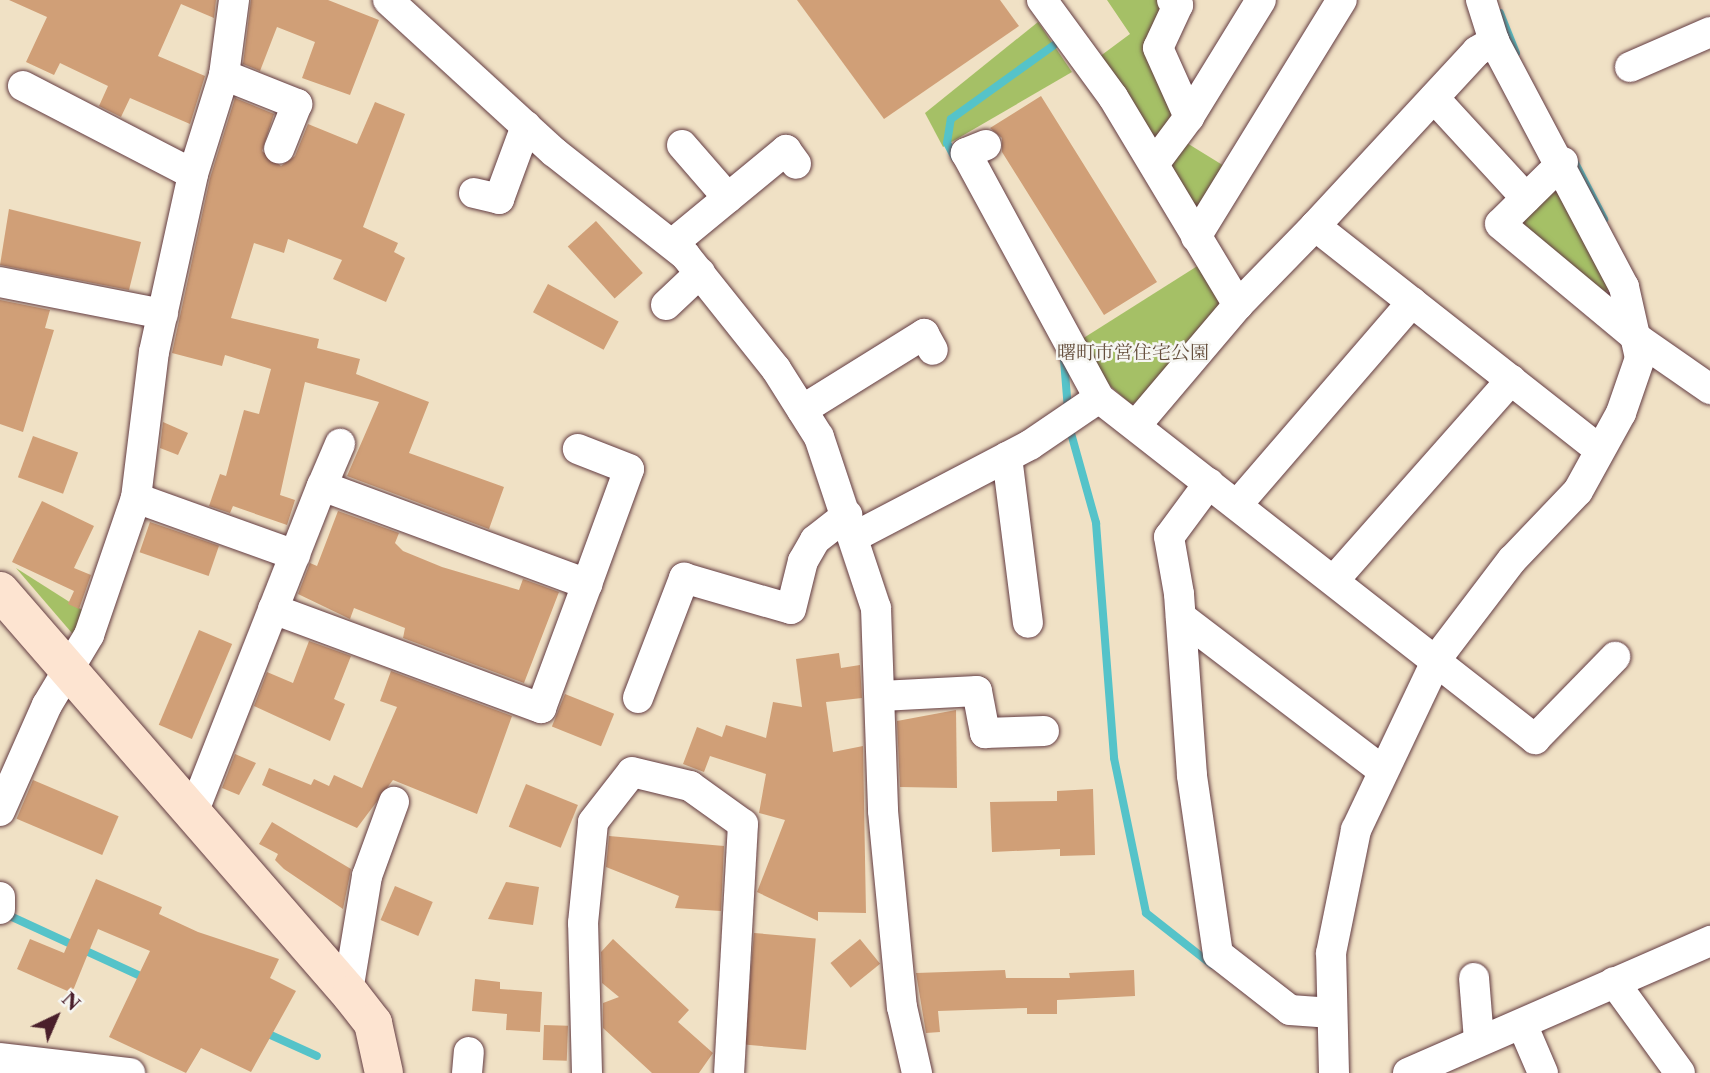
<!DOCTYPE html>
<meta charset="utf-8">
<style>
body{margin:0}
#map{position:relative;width:1710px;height:1073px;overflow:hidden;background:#f0e1c5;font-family:"Libre Caslon Text","Noto Serif JP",serif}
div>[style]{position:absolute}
.green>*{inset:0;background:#a5c066}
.stream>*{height:8px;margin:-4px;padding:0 4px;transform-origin:4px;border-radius:4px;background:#55c3c9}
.building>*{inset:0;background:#d09f77;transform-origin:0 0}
.roads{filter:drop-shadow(0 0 2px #633c42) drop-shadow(0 0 2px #633c42)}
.street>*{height:30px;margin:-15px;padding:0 15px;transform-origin:15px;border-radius:15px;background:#fff}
.secondary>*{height:38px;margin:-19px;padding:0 19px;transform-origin:19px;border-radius:19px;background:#fde4d1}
span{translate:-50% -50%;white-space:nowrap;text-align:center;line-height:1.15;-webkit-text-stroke:5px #f6f6f2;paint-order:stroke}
.park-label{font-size:19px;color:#654f3d}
.north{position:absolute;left:21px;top:982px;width:70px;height:70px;-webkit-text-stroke:5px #f6f6f2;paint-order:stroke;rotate:44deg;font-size:19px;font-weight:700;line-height:28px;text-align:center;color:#4a1f2b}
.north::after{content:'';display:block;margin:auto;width:24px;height:32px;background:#4a1f2b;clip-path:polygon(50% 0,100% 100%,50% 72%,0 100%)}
</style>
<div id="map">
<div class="green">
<i style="clip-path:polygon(1107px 0,1158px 0,1166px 7px,1179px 117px,1155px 149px,1099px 57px,1130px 34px)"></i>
<i style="clip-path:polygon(1038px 22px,1072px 72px,943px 147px,925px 113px)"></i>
<i style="clip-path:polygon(1182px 140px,1229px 169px,1192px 217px,1163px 166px)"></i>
<i style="clip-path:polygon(1556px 176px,1584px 225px,1608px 289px,1601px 297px,1512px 221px)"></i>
<i style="clip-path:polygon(1199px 265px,1221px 294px,1216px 316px,1144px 399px,1131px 404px,1100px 377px,1082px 339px)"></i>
<i style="clip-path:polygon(16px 568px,90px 615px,77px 639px)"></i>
</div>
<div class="stream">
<i style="left:1500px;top:13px;width:43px;rotate:68.2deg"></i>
<i style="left:955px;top:158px;width:17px;rotate:-118deg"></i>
<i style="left:947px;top:143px;width:24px;rotate:-81deg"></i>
<i style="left:951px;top:119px;width:127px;rotate:-35.7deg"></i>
<i style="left:1573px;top:159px;width:68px;rotate:62.7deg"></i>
<i style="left:1064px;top:360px;width:50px;rotate:85.4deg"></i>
<i style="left:1069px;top:426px;width:101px;rotate:74.4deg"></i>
<i style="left:1096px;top:523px;width:236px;rotate:85.6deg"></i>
<i style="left:1114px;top:758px;width:158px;rotate:78.3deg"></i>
<i style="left:1146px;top:913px;width:84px;rotate:38.2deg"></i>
<i style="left:10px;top:916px;width:151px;rotate:24.7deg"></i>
<i style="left:264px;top:1032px;width:58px;rotate:24.4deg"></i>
</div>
<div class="building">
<i style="clip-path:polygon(9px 0,216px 0,214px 18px,181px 4px,158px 56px,205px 76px,190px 124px,130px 98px,121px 117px,99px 106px,108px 86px,60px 63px,54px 75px,26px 62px,47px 17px)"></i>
<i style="clip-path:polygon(251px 0,328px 0,379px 20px,350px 95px,302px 78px,315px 42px,277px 27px,260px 71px,243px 64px)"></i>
<i style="clip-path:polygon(797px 0,1000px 0,1019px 26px,884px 119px)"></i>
<i style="clip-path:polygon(1041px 96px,1157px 282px,1104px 315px,1002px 152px,1002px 138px,990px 128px)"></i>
<i style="clip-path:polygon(235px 98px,274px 114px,262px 151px,281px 166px,295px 156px,308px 124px,357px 144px,375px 102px,405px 114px,363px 227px,398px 243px,394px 252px,405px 258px,386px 302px,333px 279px,342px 260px,288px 239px,284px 253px,254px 243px,231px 318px,319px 339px,317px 348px,360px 359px,356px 374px,429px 402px,409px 453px,504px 487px,489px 529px,347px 476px,379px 402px,305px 382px,280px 495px,295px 500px,287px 525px,233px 506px,230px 513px,209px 506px,220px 474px,226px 476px,244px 410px,259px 414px,271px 369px,225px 355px,222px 366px,172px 353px,210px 178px)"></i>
<i style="clip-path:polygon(9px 209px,141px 242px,129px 290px,0 265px)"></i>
<i style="left:596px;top:221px;width:70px;height:38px;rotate:48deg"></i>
<i style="left:548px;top:284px;width:80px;height:32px;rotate:28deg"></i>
<i style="clip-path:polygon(0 300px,50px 310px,45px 328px,54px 330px,23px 432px,0 424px)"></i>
<i style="clip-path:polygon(163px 422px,188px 433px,178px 455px,160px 448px)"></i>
<i style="left:33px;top:436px;width:48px;height:44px;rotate:20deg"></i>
<i style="clip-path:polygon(42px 501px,94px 526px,74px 568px,91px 575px,79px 609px,68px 604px,74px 591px,12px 562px)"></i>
<i style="clip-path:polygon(338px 511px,399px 533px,395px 543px,403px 551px,442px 567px,519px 590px,523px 579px,559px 592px,524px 683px,403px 638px,405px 628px,354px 608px,350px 619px,298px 594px,310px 563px,317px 566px)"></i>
<i style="left:150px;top:522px;width:73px;height:32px;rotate:19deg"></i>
<i style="left:199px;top:630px;width:36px;height:103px;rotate:23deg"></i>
<i style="clip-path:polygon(309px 641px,351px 656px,334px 699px,345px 704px,330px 741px,254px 706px,267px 672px,293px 683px)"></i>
<i style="clip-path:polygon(839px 653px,841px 668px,860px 665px,862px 698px,826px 702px,833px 752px,863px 746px,866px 913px,818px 912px,818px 921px,757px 892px,785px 820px,759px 813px,766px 774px,710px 756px,704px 772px,683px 764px,697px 727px,722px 737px,726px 725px,766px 738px,773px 702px,802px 707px,796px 659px)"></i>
<i style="clip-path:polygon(391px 671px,512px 716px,477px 814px,393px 780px,357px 828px,262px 785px,269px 768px,311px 785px,314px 779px,329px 786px,334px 775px,362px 788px,397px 707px,380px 701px)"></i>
<i style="left:565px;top:694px;width:53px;height:35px;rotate:22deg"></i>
<i style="clip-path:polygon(956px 710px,957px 788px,900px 787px,897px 721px)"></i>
<i style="clip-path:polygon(235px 754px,256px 763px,239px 795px,222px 788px)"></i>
<i style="left:33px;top:780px;width:93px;height:42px;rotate:23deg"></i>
<i style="left:526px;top:784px;width:56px;height:46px;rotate:22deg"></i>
<i style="clip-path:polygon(1093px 789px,1095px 855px,1060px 856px,1060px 849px,992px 852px,990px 802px,1057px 801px,1057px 791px)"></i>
<i style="clip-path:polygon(272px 822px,351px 869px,343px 909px,284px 869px,275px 860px,278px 854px,259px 844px)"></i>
<i style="clip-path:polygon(609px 836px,724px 846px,721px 911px,675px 908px,679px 896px,606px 867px)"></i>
<i style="clip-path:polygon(96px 879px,162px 907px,159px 914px,198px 932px,279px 959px,270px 978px,296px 991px,251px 1072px,201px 1048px,186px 1073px,109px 1037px,150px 951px,98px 929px,72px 993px,17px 969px,30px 939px,64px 953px)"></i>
<i style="clip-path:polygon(506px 882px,539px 887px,533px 925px,488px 919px)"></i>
<i style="left:395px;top:886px;width:41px;height:37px;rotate:23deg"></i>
<i style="left:754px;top:933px;width:62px;height:112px;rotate:5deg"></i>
<i style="clip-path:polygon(613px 939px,689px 1010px,678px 1022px,713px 1053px,699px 1073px,652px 1073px,603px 1028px,603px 1003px,619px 997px,602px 983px,601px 952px)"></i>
<i style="left:860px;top:939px;width:32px;height:38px;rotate:51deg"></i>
<i style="clip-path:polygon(1005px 970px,1006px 978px,1070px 978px,1069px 973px,1134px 970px,1135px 996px,1057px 1000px,1057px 1014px,1027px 1014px,1027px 1008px,938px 1011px,940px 1032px,926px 1033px,916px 973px)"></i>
<i style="clip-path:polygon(475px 979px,500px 982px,500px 989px,542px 992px,540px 1032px,506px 1030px,507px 1014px,472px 1011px)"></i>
<i style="left:544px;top:1025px;width:24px;height:35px;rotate:2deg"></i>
</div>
<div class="roads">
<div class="street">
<i style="left:388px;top:0;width:225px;rotate:42.5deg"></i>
<i style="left:554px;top:152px;width:167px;rotate:38.2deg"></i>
<i style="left:685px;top:255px;width:146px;rotate:51.4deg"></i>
<i style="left:776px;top:369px;width:80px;rotate:57.7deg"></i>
<i style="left:819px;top:437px;width:180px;rotate:71.6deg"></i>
<i style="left:876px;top:608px;width:203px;rotate:88deg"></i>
<i style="left:883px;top:811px;width:197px;rotate:84.5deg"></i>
<i style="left:902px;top:1007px;width:68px;rotate:77.2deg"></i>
<i style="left:1042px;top:0;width:120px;rotate:53.8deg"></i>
<i style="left:1113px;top:97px;width:243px;rotate:59deg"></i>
<i style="left:1238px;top:305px;width:155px;rotate:130.3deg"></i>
<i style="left:1172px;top:0;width:8px;rotate:40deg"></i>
<i style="left:1178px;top:5px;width:47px;rotate:114.9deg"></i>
<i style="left:1158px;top:48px;width:76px;rotate:65.8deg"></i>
<i style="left:1189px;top:117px;width:137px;rotate:-58.4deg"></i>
<i style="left:1630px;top:67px;width:87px;rotate:-23.6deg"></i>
<i style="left:224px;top:75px;width:79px;rotate:21.7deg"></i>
<i style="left:297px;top:104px;width:48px;rotate:111.8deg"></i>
<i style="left:23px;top:86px;width:191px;rotate:27.4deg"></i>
<i style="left:1434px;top:98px;width:136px;rotate:47.4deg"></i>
<i style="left:682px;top:145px;width:70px;rotate:49deg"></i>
<i style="left:986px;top:145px;width:22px;rotate:158deg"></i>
<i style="left:966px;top:153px;width:279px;rotate:61.5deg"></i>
<i style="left:1099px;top:398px;width:554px;rotate:38.03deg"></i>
<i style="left:1535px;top:739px;width:115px;rotate:-45.7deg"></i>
<i style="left:1563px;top:162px;width:88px;rotate:135.5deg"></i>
<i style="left:1500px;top:224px;width:180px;rotate:39.8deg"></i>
<i style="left:1638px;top:339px;width:88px;rotate:34.8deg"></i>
<i style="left:1154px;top:164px;width:59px;rotate:-53.3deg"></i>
<i style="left:474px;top:193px;width:26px;rotate:13deg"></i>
<i style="left:499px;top:199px;width:78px;rotate:-69.7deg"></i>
<i style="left:1315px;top:226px;width:238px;rotate:-47.2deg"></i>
<i style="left:1477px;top:51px;width:20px;rotate:-30deg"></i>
<i style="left:1196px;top:237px;width:278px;rotate:-58.4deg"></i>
<i style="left:672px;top:244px;width:148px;rotate:-39.5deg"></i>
<i style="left:786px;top:150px;width:17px;rotate:54deg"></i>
<i style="left:0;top:282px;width:166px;rotate:11.1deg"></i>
<i style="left:666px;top:305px;width:47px;rotate:-43.3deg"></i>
<i style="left:1238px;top:305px;width:110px;rotate:-45.7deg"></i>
<i style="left:1315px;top:226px;width:362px;rotate:38.2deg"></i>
<i style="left:802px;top:410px;width:144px;rotate:-31.9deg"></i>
<i style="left:924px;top:334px;width:18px;rotate:61deg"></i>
<i style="left:1007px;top:457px;width:167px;rotate:82.8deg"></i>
<i style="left:1209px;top:483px;width:67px;rotate:126.5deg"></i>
<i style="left:1169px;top:537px;width:58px;rotate:80deg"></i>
<i style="left:1179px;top:594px;width:182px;rotate:85.9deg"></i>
<i style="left:1192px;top:776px;width:180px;rotate:81.7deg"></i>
<i style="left:1218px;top:954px;width:91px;rotate:37.9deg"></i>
<i style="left:1290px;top:1010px;width:42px;rotate:4.1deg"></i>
<i style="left:322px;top:486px;width:46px;rotate:-66.8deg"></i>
<i style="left:136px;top:498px;width:169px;rotate:19.7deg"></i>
<i style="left:1237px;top:505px;width:268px;rotate:-49.2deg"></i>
<i style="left:854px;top:537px;width:199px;rotate:-27.6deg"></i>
<i style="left:1030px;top:445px;width:83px;rotate:-34.3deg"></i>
<i style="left:1335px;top:579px;width:266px;rotate:-48.5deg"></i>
<i style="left:273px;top:609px;width:286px;rotate:20.3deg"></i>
<i style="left:541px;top:708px;width:132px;rotate:-69.6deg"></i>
<i style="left:1181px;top:617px;width:253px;rotate:37.3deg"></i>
<i style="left:881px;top:696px;width:96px;rotate:-3deg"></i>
<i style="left:977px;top:691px;width:43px;rotate:79.2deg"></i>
<i style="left:985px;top:733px;width:59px;rotate:-1.9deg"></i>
<i style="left:638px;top:698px;width:129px;rotate:-69deg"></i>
<i style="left:684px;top:578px;width:111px;rotate:16.2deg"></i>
<i style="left:791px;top:609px;width:49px;rotate:-76deg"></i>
<i style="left:803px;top:561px;width:24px;rotate:-60deg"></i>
<i style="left:815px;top:540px;width:41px;rotate:-38deg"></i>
<i style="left:0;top:811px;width:116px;rotate:-66.1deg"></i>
<i style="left:47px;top:705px;width:82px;rotate:-59deg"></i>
<i style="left:89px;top:635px;width:145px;rotate:-71.1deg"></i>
<i style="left:136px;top:498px;width:147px;rotate:-83deg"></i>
<i style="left:154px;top:352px;width:182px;rotate:-77.6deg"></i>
<i style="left:193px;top:174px;width:104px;rotate:-72.6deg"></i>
<i style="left:224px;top:75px;width:76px;rotate:-82.4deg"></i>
<i style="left:193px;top:813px;width:352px;rotate:-68.5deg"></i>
<i style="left:322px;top:486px;width:283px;rotate:20.3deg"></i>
<i style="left:587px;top:584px;width:122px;rotate:-69.9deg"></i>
<i style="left:629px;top:469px;width:55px;rotate:-158.6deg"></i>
<i style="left:0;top:897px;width:12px;rotate:90deg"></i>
<i style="left:1474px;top:978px;width:62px;rotate:85.4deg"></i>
<i style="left:1614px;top:982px;width:112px;rotate:54deg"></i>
<i style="left:348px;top:991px;width:117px;rotate:-80.6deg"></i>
<i style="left:367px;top:876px;width:79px;rotate:-70deg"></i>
<i style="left:1522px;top:1024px;width:53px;rotate:66.8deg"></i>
<i style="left:0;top:1058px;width:131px;rotate:6.6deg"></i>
<i style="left:467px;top:1073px;width:21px;rotate:-85deg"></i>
<i style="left:587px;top:1073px;width:150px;rotate:-91.5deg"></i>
<i style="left:583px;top:923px;width:101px;rotate:-84.3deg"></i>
<i style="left:593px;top:822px;width:63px;rotate:-52deg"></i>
<i style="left:632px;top:772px;width:60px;rotate:13.6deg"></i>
<i style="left:690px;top:786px;width:65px;rotate:35.6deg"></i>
<i style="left:743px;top:824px;width:249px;rotate:93.2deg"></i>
<i style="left:1334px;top:1073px;width:120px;rotate:-91.4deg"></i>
<i style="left:1331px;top:953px;width:126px;rotate:-78.5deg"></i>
<i style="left:1356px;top:830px;width:191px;rotate:-64.6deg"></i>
<i style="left:1438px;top:657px;width:122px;rotate:-52.7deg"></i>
<i style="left:1512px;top:560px;width:95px;rotate:-46.3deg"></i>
<i style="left:1578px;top:491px;width:89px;rotate:-61.1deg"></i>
<i style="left:1621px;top:413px;width:58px;rotate:-70.9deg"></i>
<i style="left:1640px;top:358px;width:73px;rotate:-102.7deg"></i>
<i style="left:1624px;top:287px;width:278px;rotate:-117.9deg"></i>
<i style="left:1494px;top:41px;width:43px;rotate:-107.6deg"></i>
<i style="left:1408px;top:1073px;width:330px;rotate:-23.6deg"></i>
</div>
<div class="secondary">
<i style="left:0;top:591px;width:535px;rotate:49.02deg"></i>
<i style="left:351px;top:995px;width:36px;rotate:52deg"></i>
<i style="left:373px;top:1023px;width:51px;rotate:77.6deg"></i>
</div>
</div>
<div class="park-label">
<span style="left:1133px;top:353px">曙町市営住宅公園</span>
</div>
<div class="north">N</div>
</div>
